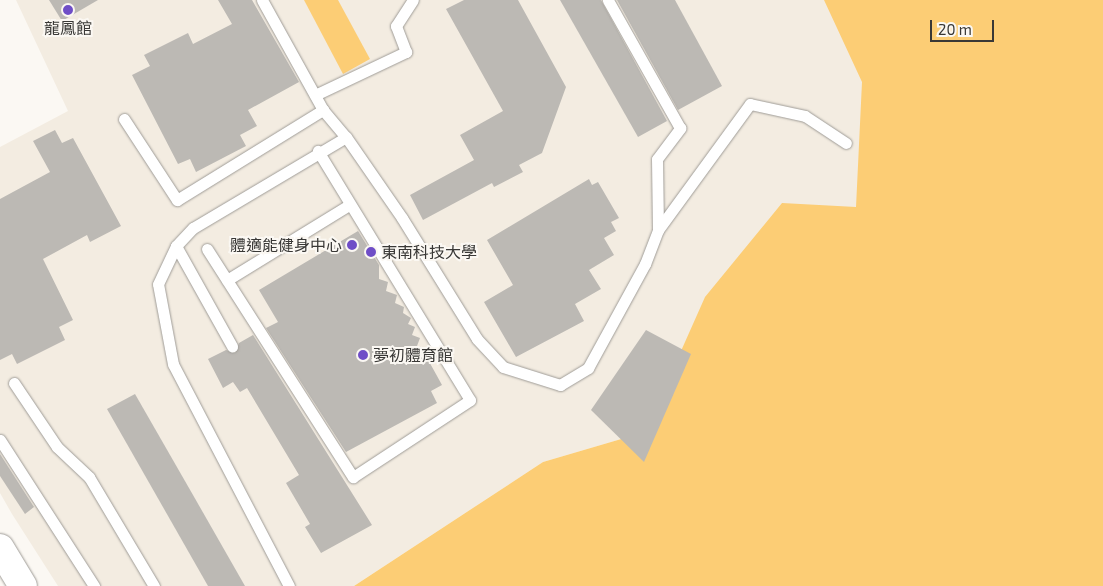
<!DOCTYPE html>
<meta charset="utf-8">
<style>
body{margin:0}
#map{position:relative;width:1103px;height:586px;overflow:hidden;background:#fbf8f3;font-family:"Exo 2","Noto Sans TC",sans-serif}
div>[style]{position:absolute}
.built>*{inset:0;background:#f3ece1}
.green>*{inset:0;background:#fccd75}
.building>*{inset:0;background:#bcb9b4}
.roads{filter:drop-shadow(0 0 1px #9f9c97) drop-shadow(0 0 1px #9f9c97)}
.service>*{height:11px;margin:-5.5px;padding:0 5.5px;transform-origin:5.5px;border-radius:5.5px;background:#fff}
.secondary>*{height:28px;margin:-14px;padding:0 14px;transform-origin:14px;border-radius:14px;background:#fff}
.dots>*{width:14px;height:14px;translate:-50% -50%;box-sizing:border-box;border:2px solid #fbf8f3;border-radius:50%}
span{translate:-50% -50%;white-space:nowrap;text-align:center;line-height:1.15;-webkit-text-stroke:4px #fbf8f3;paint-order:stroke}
.poi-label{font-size:16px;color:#393836}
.right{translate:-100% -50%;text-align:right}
.left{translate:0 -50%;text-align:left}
.scale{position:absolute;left:930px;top:20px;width:64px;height:22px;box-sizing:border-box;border:2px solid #393836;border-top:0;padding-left:6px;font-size:15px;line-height:18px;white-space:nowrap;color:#393836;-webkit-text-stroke:4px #fbf8f3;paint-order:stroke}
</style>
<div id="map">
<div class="built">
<i style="clip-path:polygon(16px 0,1103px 0,645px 432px,543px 462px,354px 586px,58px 586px,12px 514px,0 493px,0 147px,68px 111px)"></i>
</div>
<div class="green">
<i style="clip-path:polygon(304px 0,338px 0,370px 59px,343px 74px)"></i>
<i style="clip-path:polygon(824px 0,1103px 0,1103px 586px,354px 586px,543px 462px,645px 432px,705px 297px,782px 203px,856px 207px,862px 82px)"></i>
</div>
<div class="building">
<i style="clip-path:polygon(49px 0,98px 0,62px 21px)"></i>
<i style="clip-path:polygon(218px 0,252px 0,299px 82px,248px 110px,257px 126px,240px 135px,246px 146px,196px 172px,190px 159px,178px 164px,132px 75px,150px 66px,144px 55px,188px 33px,193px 44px,232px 24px)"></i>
<i style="clip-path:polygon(464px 0,518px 0,566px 87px,542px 153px,519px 165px,523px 172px,494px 187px,492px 183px,423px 220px,410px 195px,474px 160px,460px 135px,503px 111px,446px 9px)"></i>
<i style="clip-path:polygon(560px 0,601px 0,667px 121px,638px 137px)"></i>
<i style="clip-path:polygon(617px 0,675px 0,722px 86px,678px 110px)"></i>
<i style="clip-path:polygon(55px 130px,62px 143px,73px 138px,121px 226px,90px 242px,87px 235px,43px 259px,73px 320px,59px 327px,65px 340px,17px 364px,12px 354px,0 360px,0 199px,50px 172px,33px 141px)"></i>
<i style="clip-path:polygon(589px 179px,592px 185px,598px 182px,619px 218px,611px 222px,616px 231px,604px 238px,614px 255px,589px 270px,601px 289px,575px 304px,584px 321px,516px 357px,484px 302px,513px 285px,487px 240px)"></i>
<i style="clip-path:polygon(358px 231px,379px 265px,379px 279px,388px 282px,386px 291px,397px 295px,395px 303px,404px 307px,403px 313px,411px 318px,408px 324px,415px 327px,412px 335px,420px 338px,417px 346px,421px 347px,442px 385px,431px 391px,437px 403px,346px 452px,266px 328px,278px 322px,259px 290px)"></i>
<i style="clip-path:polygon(646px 330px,691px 354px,644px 462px,591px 410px)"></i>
<i style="clip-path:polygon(253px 335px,372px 525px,321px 553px,305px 527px,310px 524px,286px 483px,299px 475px,247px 388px,240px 392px,233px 382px,223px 388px,208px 359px,226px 350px,235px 353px,239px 343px)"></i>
<i style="clip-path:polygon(135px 394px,193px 495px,245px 586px,208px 586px,107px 409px)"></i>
<i style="clip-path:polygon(0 454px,34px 507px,25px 514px,0 476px)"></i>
</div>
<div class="roads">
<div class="service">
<i style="left:262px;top:0;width:126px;rotate:61deg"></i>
<i style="left:323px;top:110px;width:35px;rotate:50deg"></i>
<i style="left:315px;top:95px;width:101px;rotate:-25.3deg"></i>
<i style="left:406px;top:52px;width:28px;rotate:-111deg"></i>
<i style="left:396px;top:26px;width:31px;rotate:-57deg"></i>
<i style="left:124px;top:119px;width:97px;rotate:56.8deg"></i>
<i style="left:177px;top:200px;width:172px;rotate:-31.7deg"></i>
<i style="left:658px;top:230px;width:156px;rotate:-53.9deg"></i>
<i style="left:750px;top:104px;width:56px;rotate:12.3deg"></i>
<i style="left:805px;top:116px;width:49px;rotate:33.4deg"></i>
<i style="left:176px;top:246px;width:115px;rotate:60.8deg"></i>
<i style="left:207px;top:249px;width:271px;rotate:57.4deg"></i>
<i style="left:353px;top:477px;width:140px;rotate:-33.3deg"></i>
<i style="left:470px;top:400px;width:292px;rotate:-121.4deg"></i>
<i style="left:227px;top:280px;width:143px;rotate:-31.6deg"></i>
<i style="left:14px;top:383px;width:77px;rotate:56.1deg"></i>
<i style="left:57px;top:447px;width:44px;rotate:43.2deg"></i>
<i style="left:89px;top:477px;width:127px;rotate:59.2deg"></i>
<i style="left:0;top:440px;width:174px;rotate:57.2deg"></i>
<i style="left:289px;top:586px;width:250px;rotate:-117.6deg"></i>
<i style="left:173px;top:364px;width:81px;rotate:-100.6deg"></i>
<i style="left:158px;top:284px;width:42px;rotate:-64.7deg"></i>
<i style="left:176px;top:246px;width:25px;rotate:-47deg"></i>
<i style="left:193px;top:228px;width:178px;rotate:-30.7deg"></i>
<i style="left:346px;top:137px;width:98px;rotate:55.3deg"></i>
<i style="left:402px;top:218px;width:142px;rotate:58.2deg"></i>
<i style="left:477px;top:339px;width:38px;rotate:47deg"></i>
<i style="left:503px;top:367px;width:60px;rotate:17.5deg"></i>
<i style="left:560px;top:385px;width:33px;rotate:-31deg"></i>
<i style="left:588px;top:368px;width:119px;rotate:-61.3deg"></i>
<i style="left:645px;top:264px;width:36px;rotate:-69deg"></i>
<i style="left:658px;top:230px;width:71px;rotate:-90.8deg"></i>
<i style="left:657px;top:159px;width:39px;rotate:-53deg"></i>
<i style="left:680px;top:128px;width:147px;rotate:-119.4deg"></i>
</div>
<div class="secondary">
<i style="left:0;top:548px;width:44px;rotate:58.8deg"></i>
</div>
</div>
<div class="dots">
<i style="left:68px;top:10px;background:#6f4ec7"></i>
<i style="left:352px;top:245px;background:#6f4ec7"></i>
<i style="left:371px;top:252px;background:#6f4ec7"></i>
<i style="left:363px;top:355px;background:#6f4ec7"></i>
</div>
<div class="poi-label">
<span style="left:68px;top:28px">龍鳳館</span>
<span class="right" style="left:342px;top:245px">體適能健身中心</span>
<span class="left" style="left:381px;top:252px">東南科技大學</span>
<span class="left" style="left:373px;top:355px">夢初體育館</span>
</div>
<div class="scale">20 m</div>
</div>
